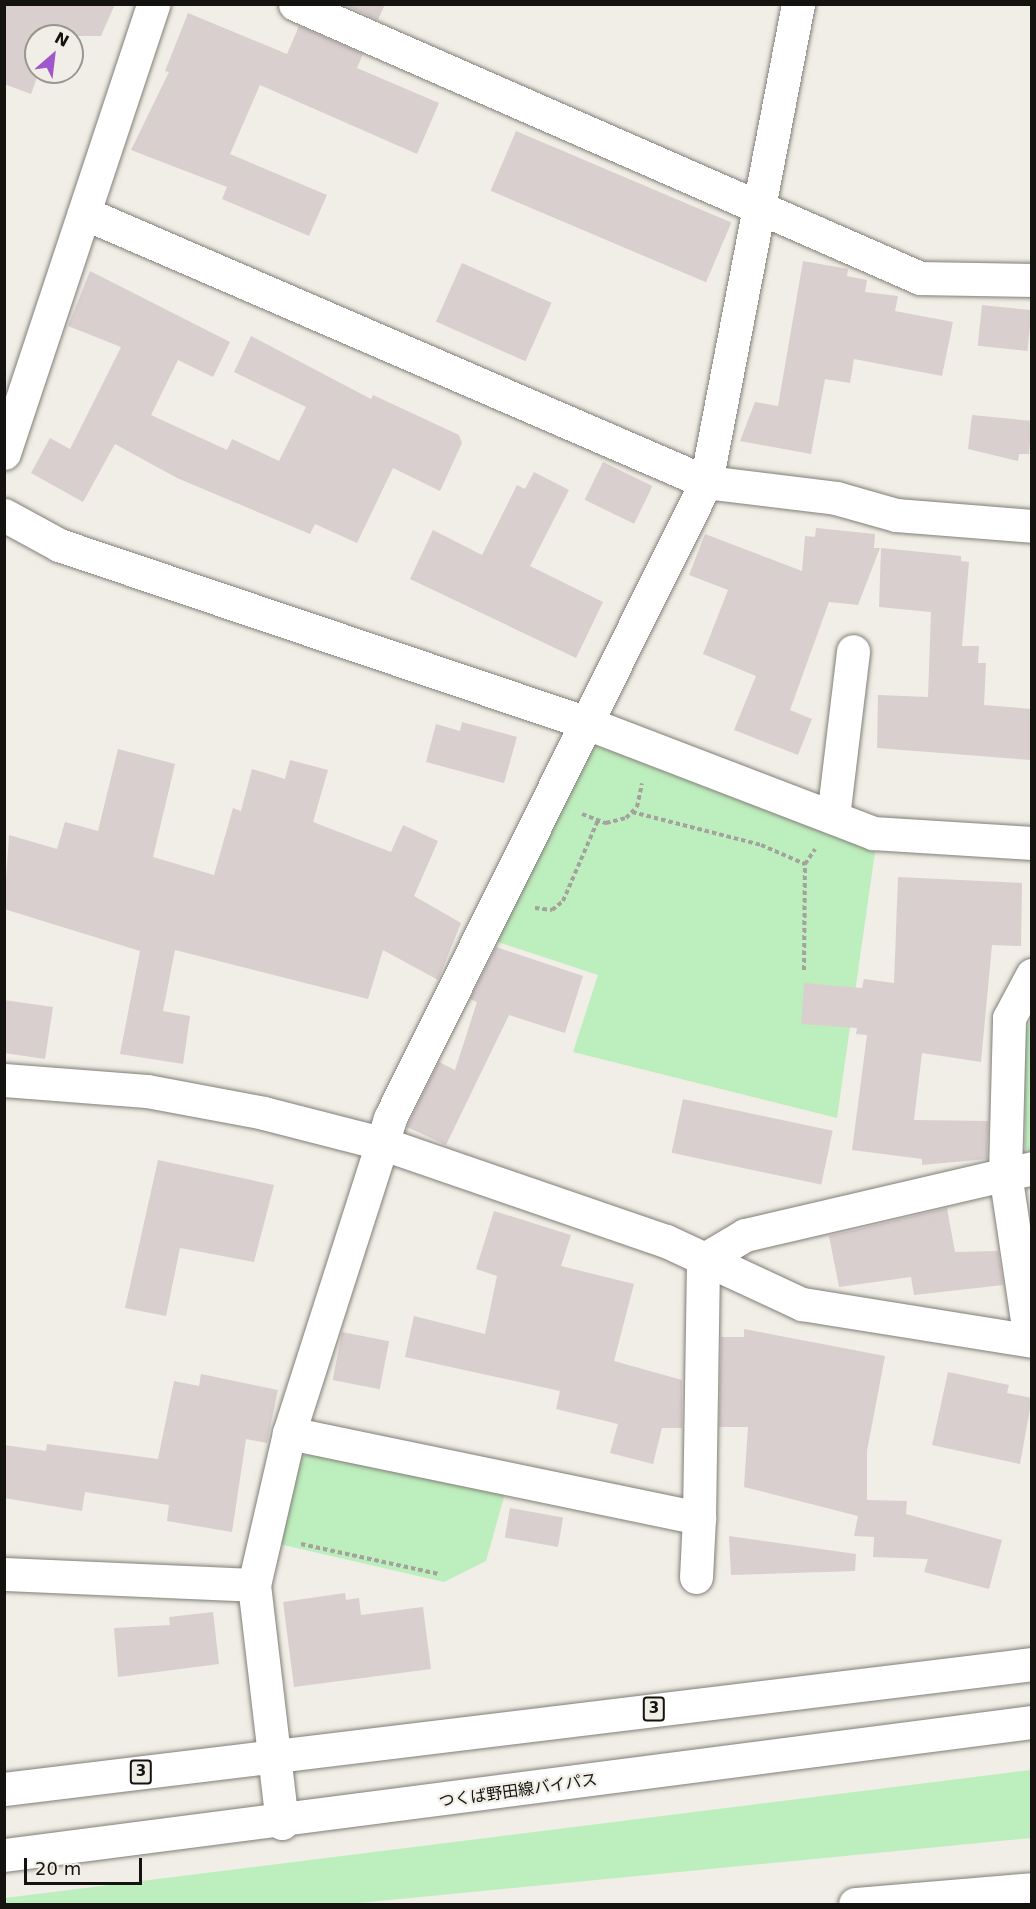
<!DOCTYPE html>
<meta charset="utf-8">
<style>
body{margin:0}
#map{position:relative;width:1036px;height:1909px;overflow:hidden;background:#f0eee6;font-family:"DejaVu Sans","Noto Sans JP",sans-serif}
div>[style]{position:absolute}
.green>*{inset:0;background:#bdeebd}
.building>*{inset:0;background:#d9cfce;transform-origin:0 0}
.path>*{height:4px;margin-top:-2px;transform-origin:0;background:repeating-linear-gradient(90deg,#a3a29b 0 4.5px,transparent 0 7.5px)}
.roads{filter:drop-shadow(0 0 2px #817f78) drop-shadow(0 0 2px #817f78)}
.minor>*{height:33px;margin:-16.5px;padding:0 16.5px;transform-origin:16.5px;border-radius:16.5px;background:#fff}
.major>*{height:33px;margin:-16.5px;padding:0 16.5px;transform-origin:16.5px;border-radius:16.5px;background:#fff}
.highway>*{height:33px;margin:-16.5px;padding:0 16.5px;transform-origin:16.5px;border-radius:16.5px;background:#fff}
span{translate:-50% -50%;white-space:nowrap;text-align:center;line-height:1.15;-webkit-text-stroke:4.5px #f0eee6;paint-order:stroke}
.shield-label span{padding:2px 4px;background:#f0eee6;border:2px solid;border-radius:4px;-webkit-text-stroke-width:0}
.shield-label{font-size:15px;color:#141310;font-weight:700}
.street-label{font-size:16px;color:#141310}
.frame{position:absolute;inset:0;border:6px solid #141310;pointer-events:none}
.north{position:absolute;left:24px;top:24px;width:60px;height:60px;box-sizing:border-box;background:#f0eee6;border:2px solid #989690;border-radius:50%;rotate:28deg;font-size:16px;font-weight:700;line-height:24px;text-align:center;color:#141310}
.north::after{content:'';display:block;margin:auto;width:21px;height:27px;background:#9f57cb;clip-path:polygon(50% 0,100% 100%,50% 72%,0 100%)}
.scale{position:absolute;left:24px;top:1858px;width:118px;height:27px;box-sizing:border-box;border:3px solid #141310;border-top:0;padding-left:8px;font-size:18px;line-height:21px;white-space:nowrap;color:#141310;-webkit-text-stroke:4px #f0eee6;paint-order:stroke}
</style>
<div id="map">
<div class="green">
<i style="clip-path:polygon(597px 746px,875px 852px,837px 1118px,573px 1052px,598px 975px,492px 940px,578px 752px)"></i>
<i style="clip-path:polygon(1031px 1018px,1031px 1152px,1025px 1148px,1024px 1036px)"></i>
<i style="clip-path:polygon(312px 1452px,506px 1490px,486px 1561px,444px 1582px,279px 1544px,297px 1461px)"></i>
<i style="clip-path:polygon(1031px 1770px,1031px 1838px,348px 1904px,5px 1904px,5px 1898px)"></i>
</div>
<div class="building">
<i style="clip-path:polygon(4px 4px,115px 4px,101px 36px,36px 36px,39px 72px,31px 94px,4px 84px)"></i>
<i style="clip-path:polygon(343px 4px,385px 4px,378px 20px)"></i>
<i style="clip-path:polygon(188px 13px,287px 54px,299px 26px,363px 54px,357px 68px,439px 103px,417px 154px,260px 85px,230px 154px,327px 195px,309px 236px,222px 199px,227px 187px,131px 150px,169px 72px,165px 71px)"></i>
<i style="left:516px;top:131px;width:234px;height:65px;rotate:23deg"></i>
<i style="clip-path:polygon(803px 261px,848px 269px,847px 276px,867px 280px,865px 292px,898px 296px,895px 311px,953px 322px,942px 376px,854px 359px,850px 383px,825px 379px,811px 454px,740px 441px,755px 402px,778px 406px)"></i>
<i style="left:462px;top:263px;width:98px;height:64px;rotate:24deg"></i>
<i style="clip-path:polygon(90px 271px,230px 342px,213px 377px,178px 360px,151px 415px,227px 450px,232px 439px,279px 461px,306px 407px,234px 372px,251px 336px,371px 399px,373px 395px,459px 435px,462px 443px,440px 491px,393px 468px,357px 543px,315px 524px,310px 534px,177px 478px,115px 444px,83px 502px,31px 473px,50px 438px,70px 449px,121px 347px,68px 326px)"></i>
<i style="left:982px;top:305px;width:50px;height:41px;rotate:6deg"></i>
<i style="clip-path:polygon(972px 415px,1032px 421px,1029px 454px,1019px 454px,1018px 461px,968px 449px)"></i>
<i style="left:603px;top:462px;width:55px;height:42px;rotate:26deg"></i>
<i style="clip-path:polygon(534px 472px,569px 490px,530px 566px,603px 602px,576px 658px,410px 579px,433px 530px,482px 555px,517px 485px,525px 489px)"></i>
<i style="clip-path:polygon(816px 528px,875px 534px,874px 548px,880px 548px,858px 605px,829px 602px,790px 710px,812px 719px,798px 755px,734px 730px,756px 676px,703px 654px,728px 590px,689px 575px,705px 534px,802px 571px,805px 536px,815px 537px)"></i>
<i style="clip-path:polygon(881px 548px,961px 556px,961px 561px,969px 562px,962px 646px,979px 646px,978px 663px,986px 663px,984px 705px,1032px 709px,1030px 760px,877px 748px,878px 695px,928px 697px,931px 612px,879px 607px)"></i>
<i style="clip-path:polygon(462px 722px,517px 737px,504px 783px,426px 762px,436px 724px,460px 731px)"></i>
<i style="clip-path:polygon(118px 749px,175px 764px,153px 857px,214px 875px,233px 808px,241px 811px,252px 769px,285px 779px,290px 760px,328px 770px,313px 822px,391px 852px,403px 825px,438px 841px,414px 896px,461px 923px,438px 980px,383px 950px,368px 999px,175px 950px,163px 1011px,190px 1016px,183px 1064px,120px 1054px,140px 951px,4px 909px,9px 835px,57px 849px,65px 822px,98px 831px)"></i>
<i style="clip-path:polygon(898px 877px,1022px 883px,1021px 946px,992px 945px,981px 1062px,922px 1053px,914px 1120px,988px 1121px,987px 1159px,922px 1165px,922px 1159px,852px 1150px,867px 1035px,856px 1034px,857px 1028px,801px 1024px,804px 983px,862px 988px,864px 979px,894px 983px)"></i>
<i style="clip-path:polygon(496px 947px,583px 976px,565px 1033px,509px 1015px,446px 1145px,407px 1127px,439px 1062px,455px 1070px,477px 1002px,470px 999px)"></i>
<i style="clip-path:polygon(4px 1000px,53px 1007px,45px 1059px,4px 1053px)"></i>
<i style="left:683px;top:1099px;width:153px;height:55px;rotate:12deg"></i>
<i style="clip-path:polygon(158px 1160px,274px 1185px,254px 1262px,180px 1248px,166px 1316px,125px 1308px)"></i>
<i style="clip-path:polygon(947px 1208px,955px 1252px,998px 1251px,1003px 1285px,914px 1295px,911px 1277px,839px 1287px,829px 1236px)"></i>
<i style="clip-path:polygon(494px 1211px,571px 1235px,561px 1266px,634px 1284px,614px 1361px,682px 1380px,682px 1428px,662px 1428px,653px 1464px,610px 1453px,618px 1424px,556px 1409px,560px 1391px,405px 1357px,414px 1316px,485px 1334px,497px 1276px,476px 1269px)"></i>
<i style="clip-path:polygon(744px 1329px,885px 1356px,867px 1451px,867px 1500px,907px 1501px,906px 1514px,1002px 1540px,989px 1589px,924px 1572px,928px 1559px,873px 1557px,874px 1537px,854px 1536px,858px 1516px,744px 1487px,748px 1427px,719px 1427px,721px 1337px,744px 1337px)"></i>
<i style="left:342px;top:1332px;width:48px;height:49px;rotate:11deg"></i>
<i style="clip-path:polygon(948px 1372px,1009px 1385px,1007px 1393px,1032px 1398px,1020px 1464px,932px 1445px)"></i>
<i style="clip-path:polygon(201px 1374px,278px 1390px,267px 1443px,246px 1439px,232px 1532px,167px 1521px,169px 1505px,85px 1492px,82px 1511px,4px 1498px,4px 1445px,46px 1451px,47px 1444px,158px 1459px,174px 1381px,199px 1386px)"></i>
<i style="left:510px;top:1508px;width:54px;height:30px;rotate:10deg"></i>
<i style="clip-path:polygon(729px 1536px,856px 1554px,855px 1571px,731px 1575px)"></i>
<i style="clip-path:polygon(345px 1593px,346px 1600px,359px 1598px,361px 1615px,423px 1607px,431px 1669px,294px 1687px,283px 1602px)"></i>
<i style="clip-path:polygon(213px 1612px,219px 1664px,118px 1677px,114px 1628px,170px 1625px,169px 1617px)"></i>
</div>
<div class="path">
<i style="left:632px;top:812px;width:133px;rotate:14.3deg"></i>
<i style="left:761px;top:845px;width:48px;rotate:23.4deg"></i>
<i style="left:582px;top:814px;width:26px;rotate:21deg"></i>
<i style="left:606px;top:823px;width:21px;rotate:-14deg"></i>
<i style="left:626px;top:818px;width:16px;rotate:-45deg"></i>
<i style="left:637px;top:807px;width:24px;rotate:-78deg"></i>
<i style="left:535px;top:908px;width:17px;rotate:7deg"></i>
<i style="left:552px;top:910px;width:14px;rotate:-39deg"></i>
<i style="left:563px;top:901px;width:88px;rotate:-66.6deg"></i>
<i style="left:804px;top:970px;width:106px;rotate:-89.5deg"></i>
<i style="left:805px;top:864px;width:18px;rotate:-56deg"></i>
<i style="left:301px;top:1544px;width:141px;rotate:12.3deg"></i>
</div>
<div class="roads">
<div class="minor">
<i style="left:295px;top:4px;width:682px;rotate:23.67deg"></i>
<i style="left:920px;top:278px;width:112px;rotate:1deg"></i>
<i style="left:84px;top:213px;width:678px;rotate:23.39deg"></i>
<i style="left:706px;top:482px;width:131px;rotate:7deg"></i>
<i style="left:836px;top:498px;width:62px;rotate:15.8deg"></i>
<i style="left:896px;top:515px;width:136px;rotate:4.6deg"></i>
<i style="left:4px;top:453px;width:473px;rotate:-71.6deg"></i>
<i style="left:4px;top:515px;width:63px;rotate:28.6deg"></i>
<i style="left:59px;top:545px;width:554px;rotate:18.63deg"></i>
<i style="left:584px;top:722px;width:310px;rotate:21deg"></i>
<i style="left:873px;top:833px;width:159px;rotate:3.6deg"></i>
<i style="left:833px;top:817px;width:167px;rotate:-83.1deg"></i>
<i style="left:4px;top:1080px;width:143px;rotate:4.4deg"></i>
<i style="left:147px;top:1091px;width:119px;rotate:10.6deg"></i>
<i style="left:264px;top:1113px;width:121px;rotate:14.4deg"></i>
<i style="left:381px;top:1143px;width:301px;rotate:19deg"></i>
<i style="left:666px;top:1241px;width:150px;rotate:24.9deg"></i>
<i style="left:802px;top:1304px;width:233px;rotate:9.1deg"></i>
<i style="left:1030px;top:1340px;width:169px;rotate:-98.5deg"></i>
<i style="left:1005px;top:1173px;width:155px;rotate:-88.5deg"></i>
<i style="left:1009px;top:1018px;width:49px;rotate:-61.9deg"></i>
<i style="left:289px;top:1433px;width:419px;rotate:11.7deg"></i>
<i style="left:699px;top:1518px;width:258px;rotate:-89.1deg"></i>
<i style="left:703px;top:1260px;width:49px;rotate:-30.8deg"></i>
<i style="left:745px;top:1235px;width:295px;rotate:-13.1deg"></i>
<i style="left:4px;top:1574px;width:250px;rotate:2.5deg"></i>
<i style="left:696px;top:1577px;width:59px;rotate:-87.1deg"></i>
<i style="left:282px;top:1823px;width:240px;rotate:-96.7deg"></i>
<i style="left:254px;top:1585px;width:156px;rotate:-77deg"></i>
<i style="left:289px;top:1433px;width:331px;rotate:-72.2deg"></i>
<i style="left:390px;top:1118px;width:710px;rotate:-63.58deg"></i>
<i style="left:706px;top:482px;width:487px;rotate:-79.1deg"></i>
</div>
<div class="major">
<i style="left:4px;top:1789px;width:1036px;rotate:-6.93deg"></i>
<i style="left:4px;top:1855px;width:1037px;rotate:-7.37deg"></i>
</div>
<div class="highway">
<i style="left:855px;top:1904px;width:178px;rotate:-4.8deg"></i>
</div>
</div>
<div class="shield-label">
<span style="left:654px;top:1709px">3</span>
<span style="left:141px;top:1772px">3</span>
</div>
<div class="street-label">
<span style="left:518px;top:1791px;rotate:-8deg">つくば野田線バイパス</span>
</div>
<div class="frame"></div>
<div class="north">N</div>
<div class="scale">20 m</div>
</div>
